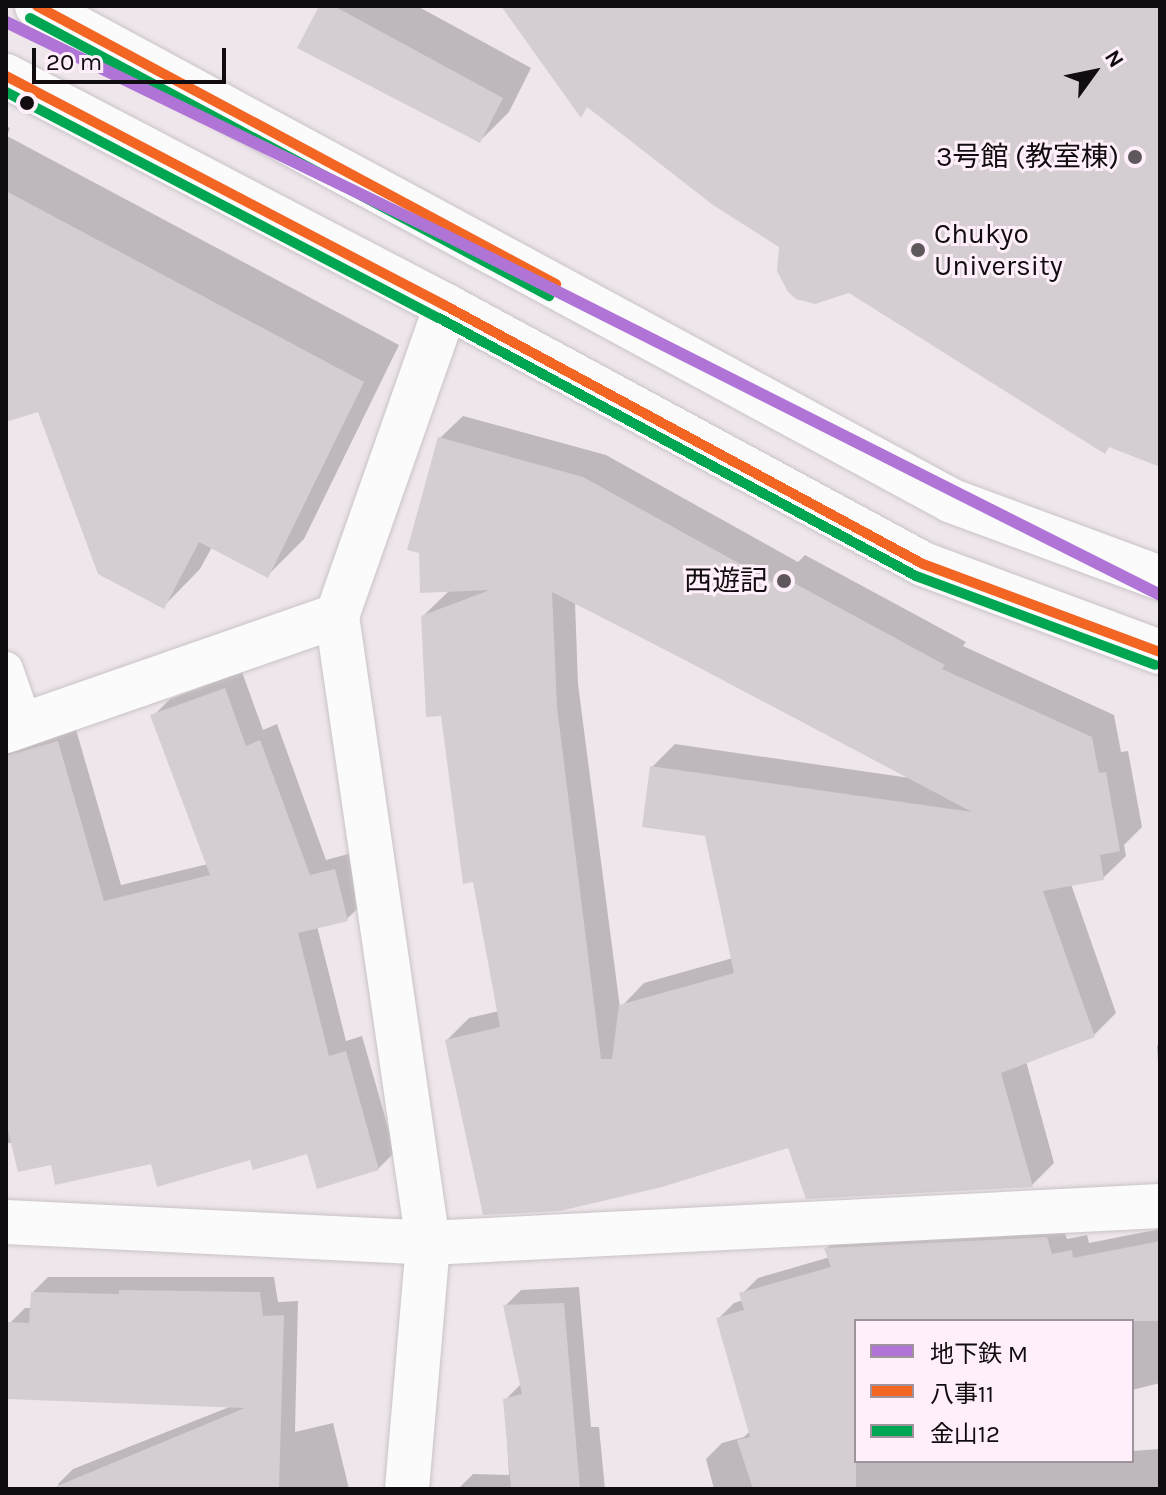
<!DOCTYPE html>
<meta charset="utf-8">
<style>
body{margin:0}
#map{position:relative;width:1166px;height:1495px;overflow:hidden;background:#eee6eb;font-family:Karla,"Noto Sans JP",sans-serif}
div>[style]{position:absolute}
.shadow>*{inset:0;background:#0003}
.building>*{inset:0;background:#d4ced2}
.roads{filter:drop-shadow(0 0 2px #c9c3c7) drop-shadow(0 0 2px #c9c3c7)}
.service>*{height:34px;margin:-17px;padding:0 17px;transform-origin:17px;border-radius:17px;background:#fcfbfc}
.minor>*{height:44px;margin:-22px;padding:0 22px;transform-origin:22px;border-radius:22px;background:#fcfbfc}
.tertiary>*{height:44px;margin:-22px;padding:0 22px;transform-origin:22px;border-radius:22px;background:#fcfbfc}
.bus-1>*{height:10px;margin:-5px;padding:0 5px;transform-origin:5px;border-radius:5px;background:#f26522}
.bus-2>*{height:10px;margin:-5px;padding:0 5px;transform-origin:5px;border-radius:5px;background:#00a651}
.metro-1>*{height:12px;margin:-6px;padding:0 6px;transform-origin:6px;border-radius:6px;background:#b074d6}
.dots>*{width:22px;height:22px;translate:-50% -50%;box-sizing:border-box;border:4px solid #ffeffa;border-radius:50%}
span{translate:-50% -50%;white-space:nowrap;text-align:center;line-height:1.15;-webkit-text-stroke:6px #ffeffa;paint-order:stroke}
.poi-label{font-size:28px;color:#100c0f}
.right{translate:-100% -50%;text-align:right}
.left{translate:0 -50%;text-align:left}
.frame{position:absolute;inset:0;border:8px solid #100c0f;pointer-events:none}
.legend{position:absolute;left:854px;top:1319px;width:280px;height:144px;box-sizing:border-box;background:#ffeffa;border:2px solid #9f949c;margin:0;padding:10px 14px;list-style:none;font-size:24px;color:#100c0f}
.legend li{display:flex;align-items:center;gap:16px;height:40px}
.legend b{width:40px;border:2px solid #9f949c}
.north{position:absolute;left:1054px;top:32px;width:80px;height:80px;-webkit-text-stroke:6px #ffeffa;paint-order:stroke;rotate:57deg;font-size:22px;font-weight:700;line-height:32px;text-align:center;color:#100c0f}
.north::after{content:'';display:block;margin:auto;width:28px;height:36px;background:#100c0f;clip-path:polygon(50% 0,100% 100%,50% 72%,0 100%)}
.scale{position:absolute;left:32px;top:48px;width:194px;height:36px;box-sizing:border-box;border:4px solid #100c0f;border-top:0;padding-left:10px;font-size:24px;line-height:28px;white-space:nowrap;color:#100c0f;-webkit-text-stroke:6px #ffeffa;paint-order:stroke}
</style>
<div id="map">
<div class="shadow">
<i style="clip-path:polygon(322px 6px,417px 6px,531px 68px,509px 112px,480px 141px)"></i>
<i style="clip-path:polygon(6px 126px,10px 128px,7px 136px,399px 345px,304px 539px,267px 576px,212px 547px,200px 569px,164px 606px,39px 409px,6px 420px)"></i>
<i style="clip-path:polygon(evenodd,463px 416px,606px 455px,798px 562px,805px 555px,966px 642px,963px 646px,1114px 715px,1121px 752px,1128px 751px,1142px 827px,1124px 845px,1126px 856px,1103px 878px,1071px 884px,1116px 1013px,1094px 1035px,1026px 1061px,1054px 1163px,1032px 1185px,789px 1145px,447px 1040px,469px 1018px,499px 1011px,423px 616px,450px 590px,440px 438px,463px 416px,575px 602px,910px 778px,675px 744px,652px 767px,706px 834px,733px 958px,644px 983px,620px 1008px,578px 684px,575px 602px)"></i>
<i style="clip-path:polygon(242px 672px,263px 730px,277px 724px,326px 860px,352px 853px,364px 902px,347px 919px,317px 926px,346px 1041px,362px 1036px,395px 1152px,378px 1169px,308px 1151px,251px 1158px,53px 1163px,13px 1142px,6px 1144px,6px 746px,75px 726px,121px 885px,208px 864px,153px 716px,170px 699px)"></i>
<i style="clip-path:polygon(1160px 1042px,1160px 1090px,1157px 1046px)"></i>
<i style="clip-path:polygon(1062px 1222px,1067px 1239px,1087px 1235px,1089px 1243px,1160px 1229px,1160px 1383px,1132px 1390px,1132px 1321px,856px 1321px,856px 1461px,1132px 1461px,1132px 1451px,1160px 1449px,1160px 1489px,714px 1489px,706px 1459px,722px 1443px,744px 1437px,750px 1431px,718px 1319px,734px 1303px,743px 1300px,742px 1294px,758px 1278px,830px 1257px,827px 1248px,842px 1233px)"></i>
<i style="clip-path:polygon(48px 1277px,274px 1277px,278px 1302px,298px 1301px,295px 1432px,333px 1423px,349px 1489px,60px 1489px,58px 1484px,73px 1469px,232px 1406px,10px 1323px,25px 1308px,32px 1308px,33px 1292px)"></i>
<i style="clip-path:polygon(579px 1287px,591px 1427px,599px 1427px,605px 1489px,458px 1489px,473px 1474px,509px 1475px,505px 1400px,522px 1383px,505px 1306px,521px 1290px)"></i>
</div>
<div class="building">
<i style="clip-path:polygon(319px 6px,334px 6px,503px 98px,480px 143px,297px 48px)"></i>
<i style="clip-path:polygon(501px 6px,1160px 6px,1160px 467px,1109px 447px,1105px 454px,849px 293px,815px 304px,796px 299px,788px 292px,777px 271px,779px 247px,713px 205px,587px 107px,581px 118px)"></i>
<i style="clip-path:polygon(6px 191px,364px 382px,268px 578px,199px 542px,164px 609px,98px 574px,38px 412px,6px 422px)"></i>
<i style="clip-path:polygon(evenodd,438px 437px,583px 477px,776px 584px,781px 576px,945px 665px,942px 669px,1092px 737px,1099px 773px,1106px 772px,1120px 851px,1100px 855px,1104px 880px,1043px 891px,1095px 1037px,1001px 1073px,1033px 1187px,806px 1199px,788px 1148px,662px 1187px,560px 1211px,483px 1215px,445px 1040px,500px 1027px,473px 882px,463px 884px,441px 716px,426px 717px,421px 616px,490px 590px,420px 593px,419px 553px,407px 550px,438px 437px,552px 592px,683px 659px,972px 812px,650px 766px,642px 827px,705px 836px,734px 973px,619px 1005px,612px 1059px,601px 1059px,557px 707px,552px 592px)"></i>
<i style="clip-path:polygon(225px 688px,246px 746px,260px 740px,310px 875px,335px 869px,348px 921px,298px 933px,329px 1056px,346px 1051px,379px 1170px,317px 1189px,307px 1154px,253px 1170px,250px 1160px,157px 1187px,151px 1164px,55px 1185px,51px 1165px,18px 1172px,6px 1122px,6px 756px,58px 741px,104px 901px,210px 875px,150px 715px)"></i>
<i style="clip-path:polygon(1047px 1237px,1052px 1254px,1072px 1250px,1073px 1258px,1160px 1241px,1160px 1321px,856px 1321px,856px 1489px,753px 1489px,737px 1440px,750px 1437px,716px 1318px,744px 1310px,739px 1293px,831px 1267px,824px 1248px)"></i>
<i style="clip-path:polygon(119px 1290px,260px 1292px,263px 1316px,284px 1315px,279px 1489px,50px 1489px,245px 1408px,6px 1399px,8px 1322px,29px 1323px,31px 1292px,119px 1294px)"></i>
<i style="clip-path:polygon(564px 1303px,580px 1489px,511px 1489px,503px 1399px,522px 1394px,503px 1305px)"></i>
</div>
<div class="roads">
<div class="service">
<i style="left:6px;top:669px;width:58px;rotate:70.9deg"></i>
</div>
<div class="minor">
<i style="left:6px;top:731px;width:350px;rotate:-19.2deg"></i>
<i style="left:6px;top:1222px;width:423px;rotate:2.8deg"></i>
<i style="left:428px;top:1243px;width:733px;rotate:-2.89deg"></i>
<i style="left:407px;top:1489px;width:247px;rotate:-85.1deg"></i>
<i style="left:428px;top:1243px;width:634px;rotate:-98.26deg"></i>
<i style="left:337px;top:616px;width:329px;rotate:-70.6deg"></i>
</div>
<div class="tertiary">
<i style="left:37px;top:6px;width:1040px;rotate:28.41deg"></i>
<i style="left:952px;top:501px;width:222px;rotate:20.3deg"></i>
<i style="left:6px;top:76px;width:496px;rotate:27.6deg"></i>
<i style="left:446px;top:306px;width:542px;rotate:28.41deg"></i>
<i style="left:923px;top:564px;width:253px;rotate:20.4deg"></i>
</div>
</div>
<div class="bus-1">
<i style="left:37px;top:6px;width:589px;rotate:28.18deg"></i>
<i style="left:6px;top:76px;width:496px;rotate:27.6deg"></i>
<i style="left:446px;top:306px;width:542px;rotate:28.41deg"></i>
<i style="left:923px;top:564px;width:253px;rotate:20.4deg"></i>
</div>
<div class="bus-2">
<i style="left:30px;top:18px;width:589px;rotate:28.18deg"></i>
<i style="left:6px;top:92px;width:488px;rotate:27.6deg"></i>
<i style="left:439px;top:318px;width:542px;rotate:28.41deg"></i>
<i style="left:916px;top:576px;width:255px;rotate:20.4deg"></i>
</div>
<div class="metro-1">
<i style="left:6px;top:22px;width:483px;rotate:25.9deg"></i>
<i style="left:441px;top:233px;width:805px;rotate:26.72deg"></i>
</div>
<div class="dots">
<i style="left:27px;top:103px;background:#100c0f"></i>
<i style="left:1135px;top:157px;background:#5e585c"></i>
<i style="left:918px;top:250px;background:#5e585c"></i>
<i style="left:784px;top:581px;background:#5e585c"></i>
</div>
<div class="poi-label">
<span class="right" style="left:1119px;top:157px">3号館 (教室棟)</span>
<span class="left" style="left:934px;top:250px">Chukyo<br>University</span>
<span class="right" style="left:768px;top:581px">西遊記</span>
</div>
<div class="frame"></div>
<ul class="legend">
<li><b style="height:10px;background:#b074d6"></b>地下鉄 M</li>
<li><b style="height:10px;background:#f26522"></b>八事11</li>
<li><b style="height:10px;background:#00a651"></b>金山12</li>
</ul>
<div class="north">N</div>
<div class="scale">20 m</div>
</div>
